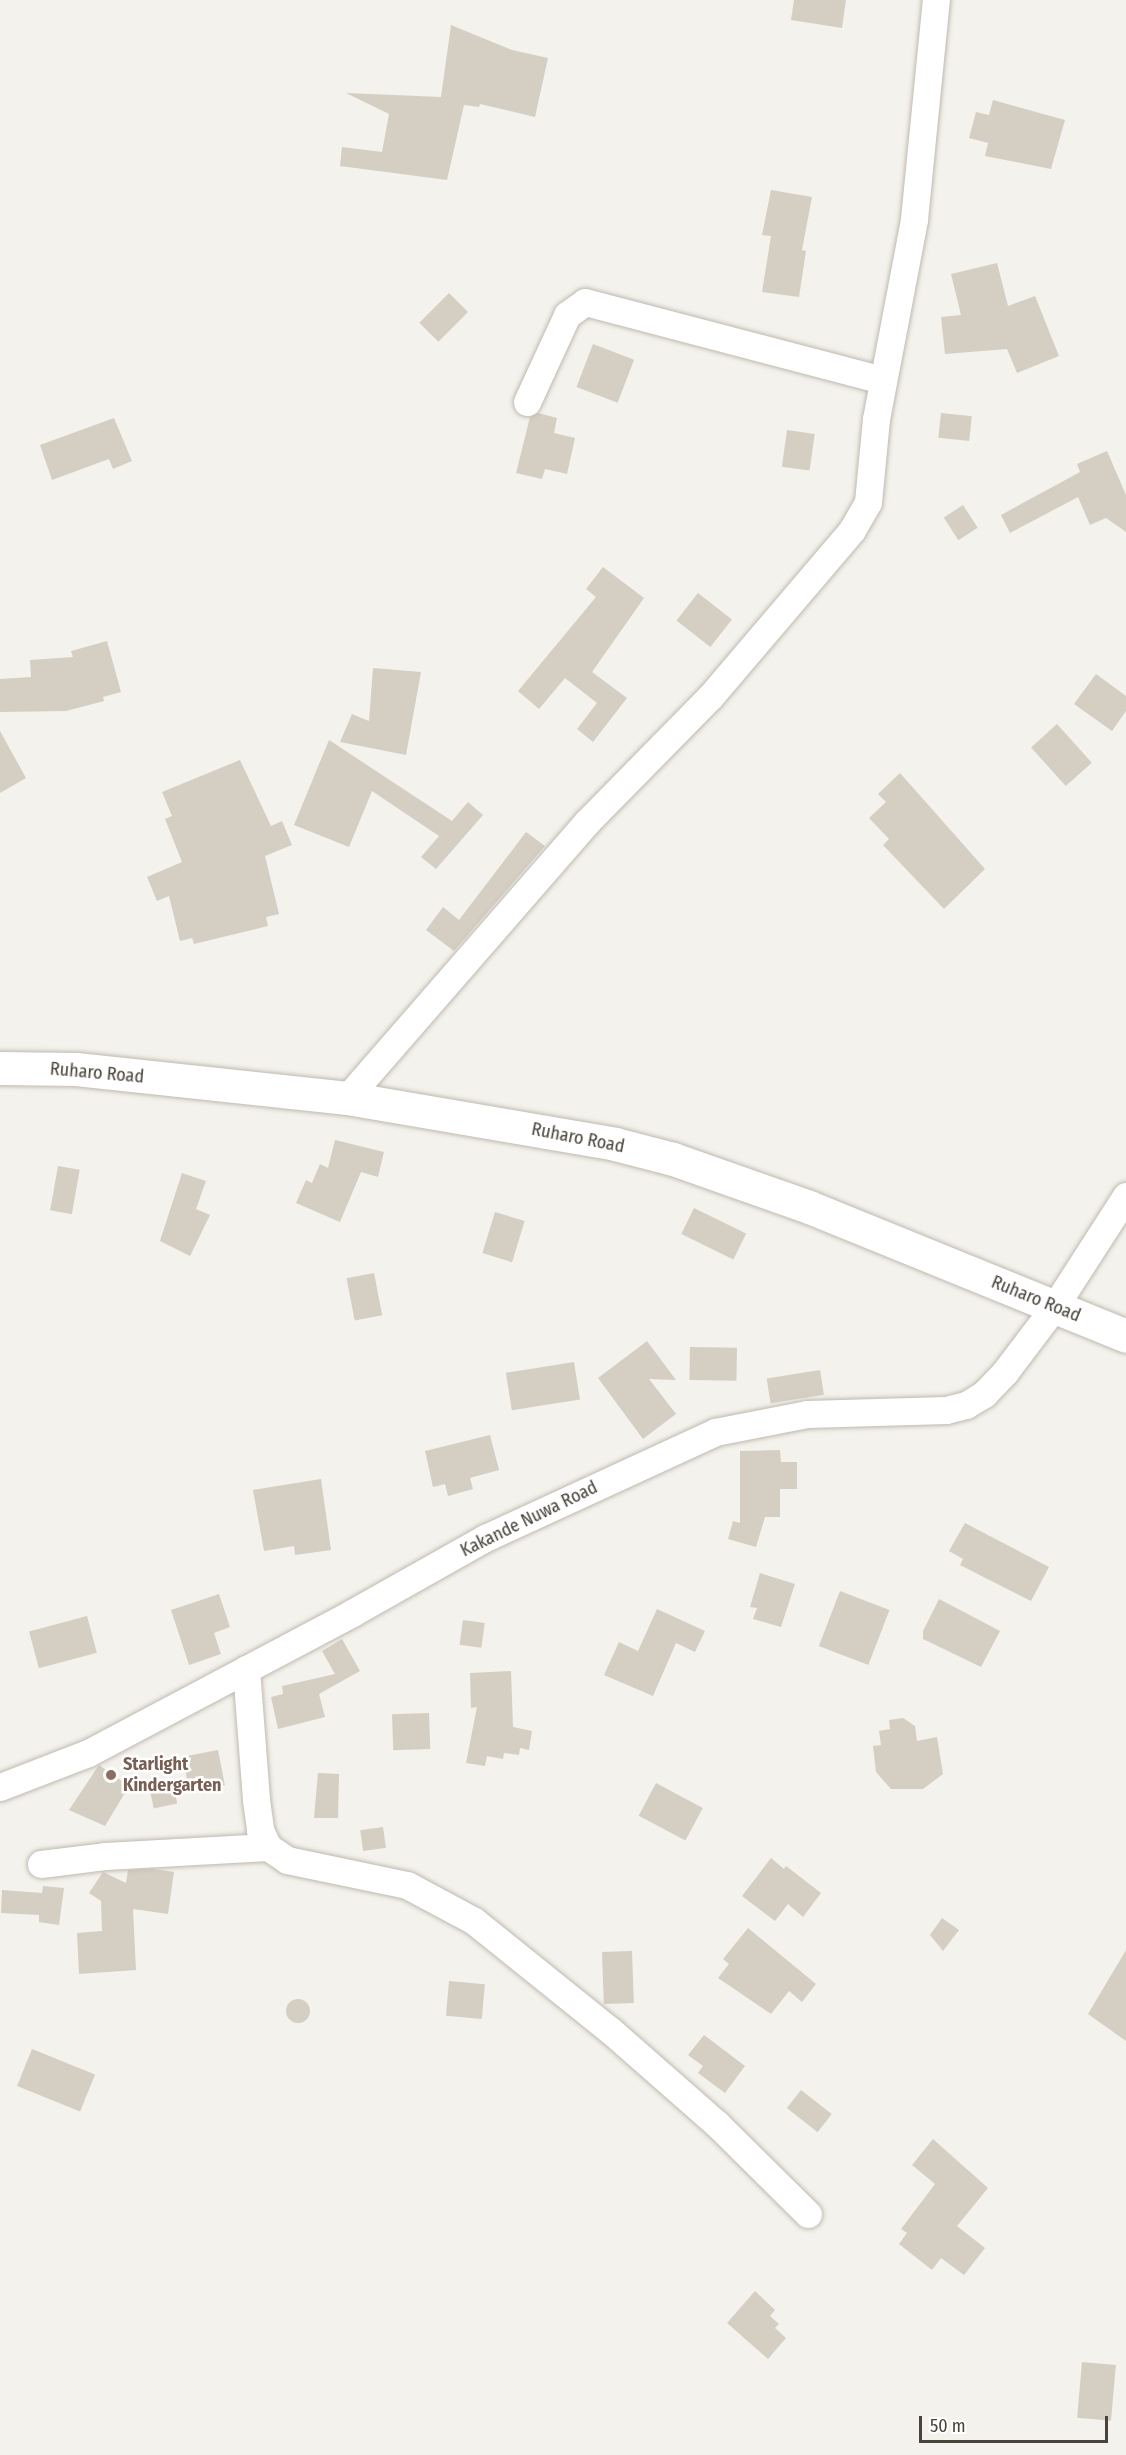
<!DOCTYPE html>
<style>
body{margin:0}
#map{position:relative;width:1126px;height:2455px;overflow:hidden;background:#f4f2ec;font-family:"Fira Sans Condensed",sans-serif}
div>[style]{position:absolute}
.building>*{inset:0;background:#d5cec3;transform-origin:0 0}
.round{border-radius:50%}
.roads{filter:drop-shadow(0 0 2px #bfb9b0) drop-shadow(0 0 2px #bfb9b0)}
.minor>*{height:27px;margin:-13.5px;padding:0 13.5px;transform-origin:13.5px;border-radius:13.5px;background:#fff}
.tertiary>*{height:33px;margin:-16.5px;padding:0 16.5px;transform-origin:16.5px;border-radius:16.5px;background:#fff}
.dots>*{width:16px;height:16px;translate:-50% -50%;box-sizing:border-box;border:3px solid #fff;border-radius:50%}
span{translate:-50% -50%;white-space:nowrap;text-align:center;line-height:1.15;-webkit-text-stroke:5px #fff;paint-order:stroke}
.street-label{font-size:18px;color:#48433b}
.education-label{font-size:18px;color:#785e54;font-weight:700}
.left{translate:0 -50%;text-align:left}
.scale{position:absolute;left:919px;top:2416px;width:189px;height:27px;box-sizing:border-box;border:3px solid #48433b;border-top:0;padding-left:8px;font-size:18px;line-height:21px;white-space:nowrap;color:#48433b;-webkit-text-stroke:4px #fff;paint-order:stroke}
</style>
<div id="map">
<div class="building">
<i style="clip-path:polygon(794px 0,846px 0,842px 28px,791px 20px)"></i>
<i style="clip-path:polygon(451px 25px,512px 50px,548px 58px,535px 117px,480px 104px,479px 107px,464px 105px,447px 180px,340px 166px,342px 147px,382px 152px,389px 114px,346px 93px,441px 97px)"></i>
<i style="clip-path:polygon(993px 100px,1065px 120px,1051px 169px,985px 156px,988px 143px,969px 138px,976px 112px,989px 115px)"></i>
<i style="clip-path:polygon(771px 190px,812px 197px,802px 250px,806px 251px,799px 297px,762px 292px,771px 236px,762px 235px)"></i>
<i style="clip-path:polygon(997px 263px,1008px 306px,1035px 296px,1059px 356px,1017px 373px,1007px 349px,945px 354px,941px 317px,961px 315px,951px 274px)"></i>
<i style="left:449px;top:293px;width:27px;height:42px;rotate:45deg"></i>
<i style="left:593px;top:344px;width:44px;height:46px;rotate:21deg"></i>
<i style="clip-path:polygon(538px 413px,557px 418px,554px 433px,575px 438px,567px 474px,545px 469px,542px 479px,516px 473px,530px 417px)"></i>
<i style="left:941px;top:413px;width:31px;height:25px;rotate:6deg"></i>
<i style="clip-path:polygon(114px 418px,132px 461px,113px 469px,109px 459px,52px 480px,40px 445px)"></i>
<i style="left:787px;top:430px;width:28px;height:37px;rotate:8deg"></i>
<i style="clip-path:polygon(1107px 451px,1126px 495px,1126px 532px,1106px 518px,1090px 525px,1078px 497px,1010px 533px,1001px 515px,1080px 472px,1077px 464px)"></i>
<i style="left:963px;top:505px;width:27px;height:23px;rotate:57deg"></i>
<i style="clip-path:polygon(603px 567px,644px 598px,592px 672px,627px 698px,593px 742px,577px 729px,597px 703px,565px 678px,539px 709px,518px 691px,596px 597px,586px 589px)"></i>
<i style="left:698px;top:593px;width:43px;height:35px;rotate:38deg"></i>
<i style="clip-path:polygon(107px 641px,121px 692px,103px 697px,104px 701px,66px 711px,0 712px,0 679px,31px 677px,30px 660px,73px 657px,71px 651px)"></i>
<i style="clip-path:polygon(373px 668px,421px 672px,406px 755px,340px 742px,352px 714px,369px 721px)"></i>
<i style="clip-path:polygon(1096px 674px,1126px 696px,1126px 711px,1112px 731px,1074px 704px)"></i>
<i style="left:1057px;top:724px;width:52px;height:35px;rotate:48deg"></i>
<i style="clip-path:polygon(0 731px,26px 778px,0 793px)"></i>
<i style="clip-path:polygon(329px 740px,452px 821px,468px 802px,483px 815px,436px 869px,421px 857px,439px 836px,372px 791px,349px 847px,294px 825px)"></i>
<i style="clip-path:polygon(240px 760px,271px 826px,282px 821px,292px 845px,265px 856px,279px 914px,266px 917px,268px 926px,194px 944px,192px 938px,180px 941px,169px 896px,157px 901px,147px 877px,182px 862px,165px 819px,172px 816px,162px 792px)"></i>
<i style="clip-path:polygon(900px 773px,985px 869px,944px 909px,883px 845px,889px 839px,869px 818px,886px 802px,878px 794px)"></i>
<i style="clip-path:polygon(526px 832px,545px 846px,454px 951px,426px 930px,443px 907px,459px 920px)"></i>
<i style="clip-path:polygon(335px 1140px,384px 1152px,378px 1177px,361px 1172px,340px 1222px,296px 1203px,306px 1180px,312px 1183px,320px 1164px,328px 1168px)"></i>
<i style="left:58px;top:1166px;width:22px;height:45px;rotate:10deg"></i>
<i style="clip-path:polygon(182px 1173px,206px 1181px,196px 1209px,210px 1215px,190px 1256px,160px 1241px)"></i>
<i style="left:694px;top:1208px;width:58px;height:29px;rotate:26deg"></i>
<i style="left:495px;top:1212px;width:31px;height:43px;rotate:17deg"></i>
<i style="left:374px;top:1273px;width:43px;height:28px;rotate:79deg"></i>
<i style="clip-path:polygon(647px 1341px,676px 1380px,649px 1379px,676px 1414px,643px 1439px,598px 1378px)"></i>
<i style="left:690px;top:1347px;width:47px;height:33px;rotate:1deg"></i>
<i style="left:574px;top:1362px;width:38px;height:69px;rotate:81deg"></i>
<i style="left:820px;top:1370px;width:25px;height:54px;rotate:81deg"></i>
<i style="clip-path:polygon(490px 1435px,499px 1470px,470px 1478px,473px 1489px,448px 1496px,445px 1484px,433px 1487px,425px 1451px)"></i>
<i style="clip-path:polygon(780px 1450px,781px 1462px,797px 1462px,797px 1489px,780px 1489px,780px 1517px,765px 1517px,756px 1547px,728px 1539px,733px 1521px,740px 1523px,740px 1451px)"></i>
<i style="clip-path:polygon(321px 1479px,331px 1550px,295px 1555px,294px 1546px,264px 1551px,253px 1490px)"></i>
<i style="clip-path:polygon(965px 1523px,1049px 1567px,1031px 1601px,960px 1565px,963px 1559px,949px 1551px)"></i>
<i style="clip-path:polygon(760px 1573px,795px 1584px,781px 1627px,753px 1619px,757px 1608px,750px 1607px)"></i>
<i style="left:840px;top:1591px;width:53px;height:59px;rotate:21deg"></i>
<i style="clip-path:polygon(219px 1594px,230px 1627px,214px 1633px,221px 1654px,189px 1665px,171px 1610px)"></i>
<i style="clip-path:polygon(939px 1599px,1000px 1631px,981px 1667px,923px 1639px,923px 1631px)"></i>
<i style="clip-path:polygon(657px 1609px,705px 1631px,695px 1652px,676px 1643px,653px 1696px,604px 1675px,619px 1642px,638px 1651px)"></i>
<i style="left:87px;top:1616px;width:38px;height:60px;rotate:75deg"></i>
<i style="left:463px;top:1620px;width:22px;height:25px;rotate:8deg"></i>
<i style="clip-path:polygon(342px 1639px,360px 1671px,319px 1694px,325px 1717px,278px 1729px,271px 1697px,283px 1694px,282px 1686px,335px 1674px,322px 1651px)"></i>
<i style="clip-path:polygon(511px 1671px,513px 1727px,532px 1731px,529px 1750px,520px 1748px,519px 1755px,504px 1753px,503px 1759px,487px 1756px,485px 1766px,466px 1763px,477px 1707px,471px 1708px,470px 1673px)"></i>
<i style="left:429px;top:1713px;width:36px;height:37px;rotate:88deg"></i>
<i style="clip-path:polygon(903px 1718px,915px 1726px,917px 1741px,937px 1737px,943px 1774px,923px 1789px,891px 1789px,876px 1772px,873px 1746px,881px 1745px,879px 1731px,890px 1729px,889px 1720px)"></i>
<i style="left:218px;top:1750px;width:36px;height:36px;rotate:79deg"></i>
<i style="clip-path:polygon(99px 1765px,129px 1786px,105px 1826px,69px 1810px)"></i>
<i style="clip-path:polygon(318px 1773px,339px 1774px,338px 1818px,314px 1818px)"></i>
<i style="left:172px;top:1779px;width:25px;height:24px;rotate:78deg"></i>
<i style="left:656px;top:1783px;width:53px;height:37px;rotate:28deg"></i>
<i style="left:383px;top:1827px;width:21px;height:23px;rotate:82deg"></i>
<i style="clip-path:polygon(771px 1858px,784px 1869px,786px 1866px,821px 1893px,803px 1917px,788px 1904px,775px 1921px,742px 1896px)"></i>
<i style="clip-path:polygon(153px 1869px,174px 1872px,168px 1914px,133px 1909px,136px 1970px,79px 1974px,77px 1933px,102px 1931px,101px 1901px,89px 1893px,103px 1872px,126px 1883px,128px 1870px)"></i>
<i style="clip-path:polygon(43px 1886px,64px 1888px,59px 1925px,39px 1922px,39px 1915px,1px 1913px,2px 1890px,42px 1893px)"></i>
<i style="clip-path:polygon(942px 1918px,959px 1930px,943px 1951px,930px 1935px)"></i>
<i style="clip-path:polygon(748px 1928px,816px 1984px,802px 2002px,789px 1991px,771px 2014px,718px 1978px,729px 1964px,723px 1959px)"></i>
<i style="clip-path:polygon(1126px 1950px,1126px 2041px,1088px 2014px)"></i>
<i style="left:632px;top:1951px;width:52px;height:30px;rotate:88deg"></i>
<i style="left:449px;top:1981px;width:36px;height:35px;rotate:5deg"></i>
<i class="round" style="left:286px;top:1999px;width:24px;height:24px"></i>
<i style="clip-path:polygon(704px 2035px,745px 2066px,725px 2093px,698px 2073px,703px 2066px,688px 2055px)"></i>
<i style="left:32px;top:2049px;width:68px;height:40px;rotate:22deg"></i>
<i style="left:801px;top:2090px;width:39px;height:23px;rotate:38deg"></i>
<i style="clip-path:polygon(933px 2139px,988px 2188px,957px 2226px,985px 2248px,964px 2275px,941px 2258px,932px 2270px,899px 2244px,907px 2233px,901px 2229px,935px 2184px,912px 2165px)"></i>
<i style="clip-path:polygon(755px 2291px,775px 2310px,770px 2316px,779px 2324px,775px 2328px,786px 2338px,768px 2359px,727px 2323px)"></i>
<i style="left:1082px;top:2362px;width:34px;height:56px;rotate:5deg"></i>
</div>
<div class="roads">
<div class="minor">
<i style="left:527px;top:402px;width:96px;rotate:-65.3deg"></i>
<i style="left:567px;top:315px;width:22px;rotate:-36deg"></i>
<i style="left:585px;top:302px;width:308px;rotate:14.7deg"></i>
<i style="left:347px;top:1098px;width:366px;rotate:-49deg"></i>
<i style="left:587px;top:822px;width:175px;rotate:-45.5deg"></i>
<i style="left:710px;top:697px;width:219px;rotate:-49.6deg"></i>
<i style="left:852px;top:530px;width:32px;rotate:-60deg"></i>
<i style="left:868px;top:502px;width:83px;rotate:-84.5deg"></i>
<i style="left:876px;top:419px;width:204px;rotate:-79.2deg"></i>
<i style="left:914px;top:219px;width:220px;rotate:-84.3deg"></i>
<i style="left:246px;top:1669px;width:131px;rotate:85.6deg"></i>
<i style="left:256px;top:1800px;width:30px;rotate:82deg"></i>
<i style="left:260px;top:1830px;width:19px;rotate:65deg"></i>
<i style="left:268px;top:1847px;width:23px;rotate:34deg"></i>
<i style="left:287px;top:1860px;width:123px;rotate:11.8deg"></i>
<i style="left:407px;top:1885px;width:76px;rotate:28.2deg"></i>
<i style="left:474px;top:1921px;width:176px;rotate:38.8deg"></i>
<i style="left:611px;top:2031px;width:141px;rotate:41.3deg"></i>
<i style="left:717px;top:2124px;width:128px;rotate:44.7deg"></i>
<i style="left:0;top:1787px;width:94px;rotate:-21.1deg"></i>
<i style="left:88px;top:1753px;width:299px;rotate:-27.9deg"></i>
<i style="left:352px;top:1613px;width:153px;rotate:-29.4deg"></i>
<i style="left:485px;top:1538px;width:253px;rotate:-24.7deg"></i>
<i style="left:715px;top:1432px;width:94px;rotate:-11.1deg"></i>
<i style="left:807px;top:1414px;width:139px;rotate:-1.6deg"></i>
<i style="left:946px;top:1410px;width:21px;rotate:-14deg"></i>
<i style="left:966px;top:1405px;width:21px;rotate:-31deg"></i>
<i style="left:984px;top:1394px;width:30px;rotate:-46deg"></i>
<i style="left:1005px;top:1372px;width:83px;rotate:-52.9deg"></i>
<i style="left:1055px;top:1306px;width:131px;rotate:-57.2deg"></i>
<i style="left:41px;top:1864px;width:64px;rotate:-7.1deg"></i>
<i style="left:105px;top:1856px;width:163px;rotate:-3.2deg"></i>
</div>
<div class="tertiary">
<i style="left:0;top:1068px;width:76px;rotate:0.8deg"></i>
<i style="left:76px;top:1069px;width:273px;rotate:6.1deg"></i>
<i style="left:347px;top:1098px;width:272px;rotate:9.7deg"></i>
<i style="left:615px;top:1144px;width:60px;rotate:14.5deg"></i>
<i style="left:673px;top:1159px;width:144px;rotate:19.4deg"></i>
<i style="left:809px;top:1207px;width:342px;rotate:22.1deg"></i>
</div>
</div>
<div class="dots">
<i style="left:111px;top:1775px;background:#8d6e63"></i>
</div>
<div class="street-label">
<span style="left:97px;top:1073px;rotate:5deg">Ruharo Road</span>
<span style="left:578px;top:1138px;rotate:11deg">Ruharo Road</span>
<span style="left:1036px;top:1299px;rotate:22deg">Ruharo Road</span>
<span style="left:529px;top:1519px;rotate:-26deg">Kakande Nuwa Road</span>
</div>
<div class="education-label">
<span class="left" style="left:123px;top:1775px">Starlight<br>Kindergarten</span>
</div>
<div class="scale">50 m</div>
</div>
